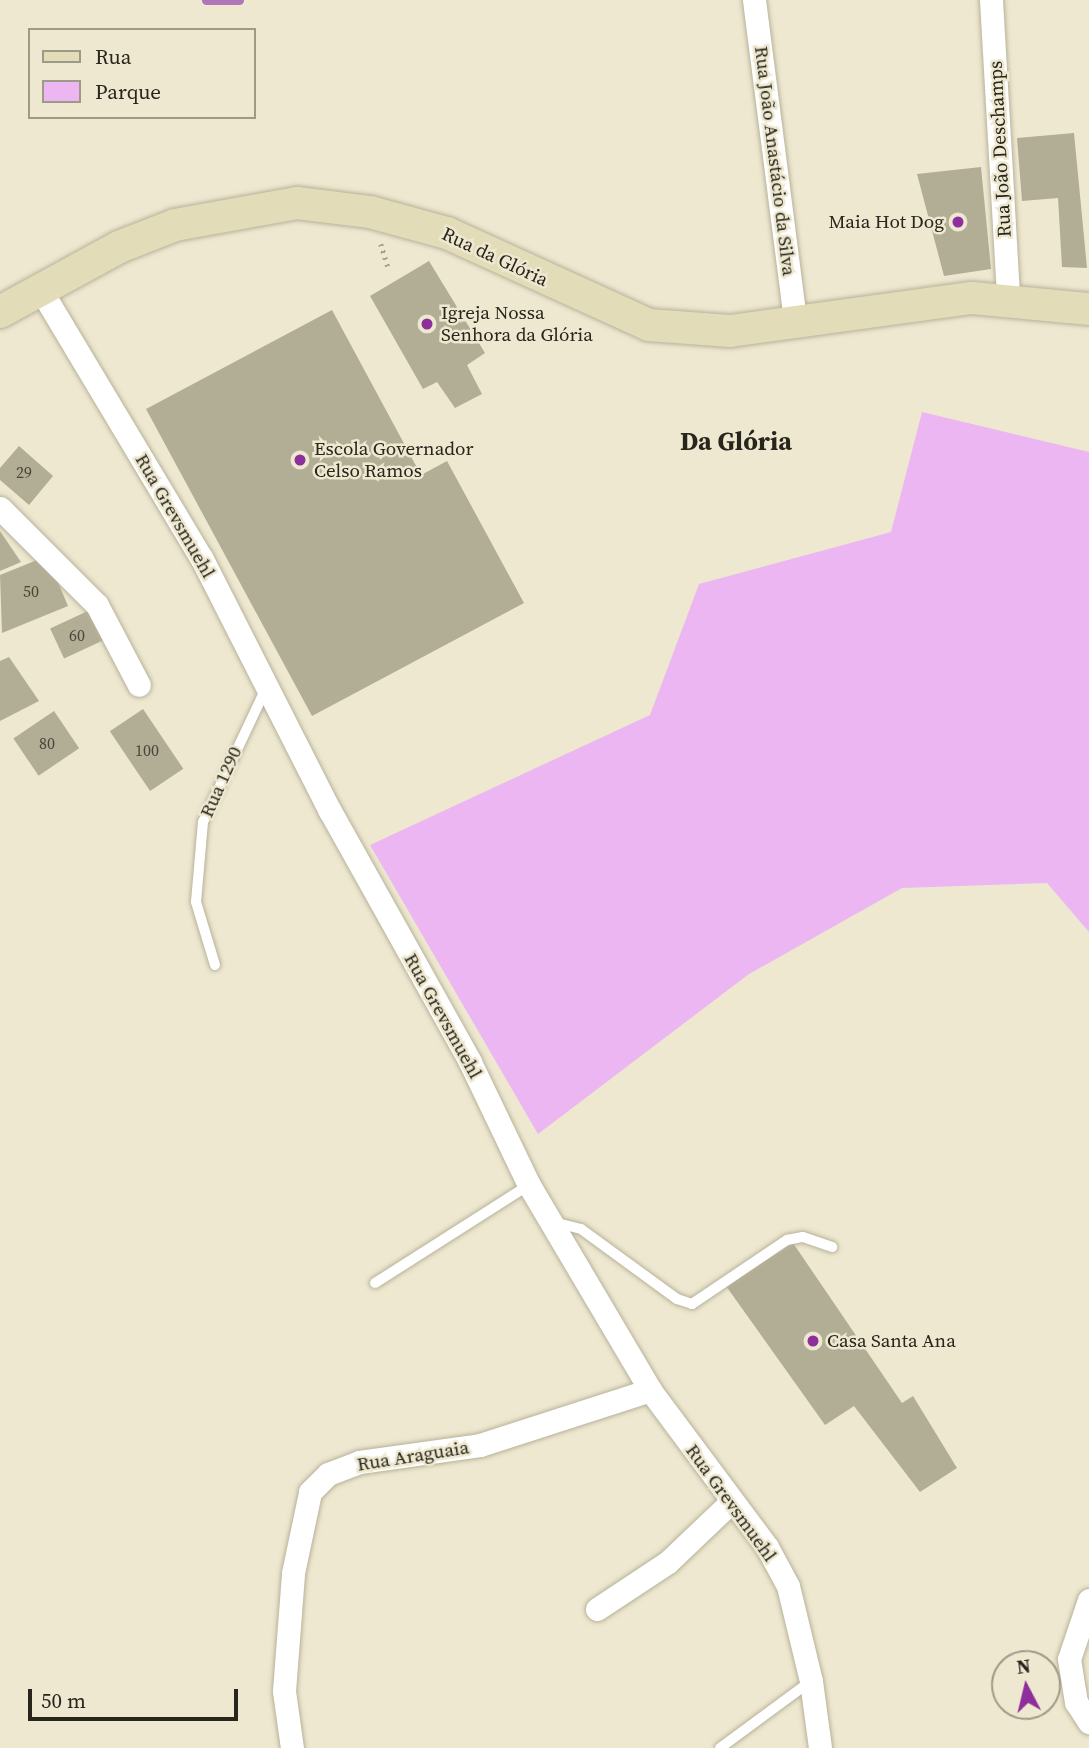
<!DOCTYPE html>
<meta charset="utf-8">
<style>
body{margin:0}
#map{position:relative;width:1089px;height:1748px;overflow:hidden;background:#eee8d0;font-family:"Source Serif 4",serif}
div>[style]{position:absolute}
.green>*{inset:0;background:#ebb6f2}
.stream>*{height:9px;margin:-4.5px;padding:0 4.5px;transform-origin:4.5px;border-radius:4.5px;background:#af77b7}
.building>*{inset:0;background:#b2ad95;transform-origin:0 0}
.path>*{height:4.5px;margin-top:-2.25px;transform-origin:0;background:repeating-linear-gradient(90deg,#a7a28f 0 2px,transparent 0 7px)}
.roads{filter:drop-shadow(0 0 2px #b7b29a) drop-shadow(0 0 2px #b7b29a)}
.lane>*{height:10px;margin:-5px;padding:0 5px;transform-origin:5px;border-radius:5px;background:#fff}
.street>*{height:23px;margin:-11.5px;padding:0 11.5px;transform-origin:11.5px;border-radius:11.5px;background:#fff}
.secondary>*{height:32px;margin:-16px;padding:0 16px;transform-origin:16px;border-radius:16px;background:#e2dcb8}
.dots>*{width:19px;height:19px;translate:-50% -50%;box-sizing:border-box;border:4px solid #eee8d0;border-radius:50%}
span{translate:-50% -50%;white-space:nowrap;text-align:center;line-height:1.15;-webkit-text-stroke:5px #eee8d0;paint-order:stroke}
.number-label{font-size:16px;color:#4a473a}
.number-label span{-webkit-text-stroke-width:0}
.street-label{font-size:19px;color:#27251c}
.poi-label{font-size:19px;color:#27251c}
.right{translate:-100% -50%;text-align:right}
.left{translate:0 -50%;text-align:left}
.district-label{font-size:26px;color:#27251c;font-weight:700}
.legend{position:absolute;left:28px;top:28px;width:228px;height:91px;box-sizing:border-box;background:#eee8d0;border:2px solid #9e9a88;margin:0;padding:9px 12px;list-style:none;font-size:21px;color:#27251c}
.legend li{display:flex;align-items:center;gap:14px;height:35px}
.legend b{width:35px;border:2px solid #9e9a88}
.north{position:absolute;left:991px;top:1650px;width:70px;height:70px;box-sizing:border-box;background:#eee8d0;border:2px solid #9e9a88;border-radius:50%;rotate:353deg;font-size:19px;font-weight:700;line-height:28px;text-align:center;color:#27251c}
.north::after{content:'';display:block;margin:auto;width:24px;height:32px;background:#8d309b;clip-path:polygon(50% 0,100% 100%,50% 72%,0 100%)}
.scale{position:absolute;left:28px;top:1689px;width:210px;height:32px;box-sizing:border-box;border:4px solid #27251c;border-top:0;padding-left:9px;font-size:21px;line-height:24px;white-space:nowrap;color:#27251c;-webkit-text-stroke:5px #eee8d0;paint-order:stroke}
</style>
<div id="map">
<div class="green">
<i style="clip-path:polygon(922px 412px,1089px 452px,1089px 932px,1047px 883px,902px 888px,749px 974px,538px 1134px,370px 845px,650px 715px,699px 584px,891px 532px)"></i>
</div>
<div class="stream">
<i style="left:206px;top:0;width:33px"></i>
</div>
<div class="building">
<i style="clip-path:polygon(1074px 133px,1087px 268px,1062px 267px,1058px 198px,1022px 201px,1017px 138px)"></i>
<i style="clip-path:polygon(981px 167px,991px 269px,944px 276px,917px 174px)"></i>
<i style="clip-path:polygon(429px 261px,485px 353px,467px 365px,482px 394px,455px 408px,437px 382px,423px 389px,370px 296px)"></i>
<i style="clip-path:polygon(332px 310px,421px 475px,447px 461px,524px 603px,312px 716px,146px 409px)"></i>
<i style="clip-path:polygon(19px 446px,53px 476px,29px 505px,0 480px,0 468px)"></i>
<i style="clip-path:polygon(0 531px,21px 562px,0 571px)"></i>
<i style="clip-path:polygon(47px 556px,68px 606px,2px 633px,0 575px)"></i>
<i style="left:90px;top:610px;width:33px;height:44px;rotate:65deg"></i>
<i style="clip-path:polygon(9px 657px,39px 701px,0 721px,0 661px)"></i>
<i style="left:143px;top:709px;width:72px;height:40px;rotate:56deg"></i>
<i style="left:54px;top:711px;width:45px;height:49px;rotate:56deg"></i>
<i style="clip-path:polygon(793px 1243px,902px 1403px,913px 1396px,957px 1468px,920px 1492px,854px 1406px,825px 1425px,726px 1286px)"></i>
</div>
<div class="path">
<i style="left:381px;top:244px;width:27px;rotate:73deg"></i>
</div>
<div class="roads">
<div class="lane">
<i style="left:215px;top:965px;width:66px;rotate:-106.8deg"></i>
<i style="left:196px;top:902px;width:80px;rotate:-85deg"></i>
<i style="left:203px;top:822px;width:148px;rotate:-64.8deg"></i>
<i style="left:553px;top:1222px;width:29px;rotate:14deg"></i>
<i style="left:581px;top:1229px;width:119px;rotate:36.1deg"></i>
<i style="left:677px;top:1299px;width:16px;rotate:18deg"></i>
<i style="left:692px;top:1304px;width:115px;rotate:-34deg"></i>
<i style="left:787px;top:1240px;width:16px;rotate:-11deg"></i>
<i style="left:803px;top:1237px;width:31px;rotate:19deg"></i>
<i style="left:375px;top:1283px;width:183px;rotate:-32.5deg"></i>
<i style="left:720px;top:1748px;width:113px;rotate:-36.4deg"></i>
</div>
<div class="street">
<i style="left:754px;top:0;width:325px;rotate:82.7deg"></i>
<i style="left:991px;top:0;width:298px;rotate:86.7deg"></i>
<i style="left:39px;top:287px;width:317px;rotate:59.1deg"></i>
<i style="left:202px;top:559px;width:283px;rotate:63.1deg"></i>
<i style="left:330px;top:811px;width:287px;rotate:60.8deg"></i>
<i style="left:470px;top:1062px;width:136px;rotate:64.4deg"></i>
<i style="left:529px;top:1185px;width:238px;rotate:59.4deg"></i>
<i style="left:650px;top:1390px;width:196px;rotate:53.3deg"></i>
<i style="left:767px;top:1547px;width:44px;rotate:61.7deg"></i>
<i style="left:788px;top:1586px;width:98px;rotate:76.4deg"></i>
<i style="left:811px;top:1681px;width:68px;rotate:82.3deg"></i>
<i style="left:0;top:508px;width:137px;rotate:45deg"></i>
<i style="left:97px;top:605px;width:90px;rotate:62.3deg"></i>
<i style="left:1089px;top:1600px;width:62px;rotate:108.7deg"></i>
<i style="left:1069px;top:1659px;width:44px;rotate:80.8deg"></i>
<i style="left:1076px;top:1702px;width:24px;rotate:57deg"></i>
<i style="left:597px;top:1609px;width:85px;rotate:-33.5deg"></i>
<i style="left:668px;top:1562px;width:87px;rotate:-43.6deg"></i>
<i style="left:292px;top:1748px;width:58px;rotate:-98deg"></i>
<i style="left:284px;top:1691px;width:118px;rotate:-85.6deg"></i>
<i style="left:293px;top:1573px;width:83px;rotate:-78.1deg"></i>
<i style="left:310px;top:1492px;width:25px;rotate:-45deg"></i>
<i style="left:328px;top:1474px;width:33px;rotate:-21deg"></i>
<i style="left:359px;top:1462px;width:122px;rotate:-8deg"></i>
<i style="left:480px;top:1445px;width:179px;rotate:-17.9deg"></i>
</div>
<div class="secondary">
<i style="left:0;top:312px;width:136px;rotate:-28.6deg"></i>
<i style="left:119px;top:247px;width:60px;rotate:-21.4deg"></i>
<i style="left:175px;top:225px;width:124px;rotate:-10.2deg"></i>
<i style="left:297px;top:203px;width:74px;rotate:7deg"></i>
<i style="left:370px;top:212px;width:80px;rotate:15.3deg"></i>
<i style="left:447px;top:233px;width:222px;rotate:24.5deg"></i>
<i style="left:649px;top:325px;width:81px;rotate:4.2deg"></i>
<i style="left:730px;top:331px;width:244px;rotate:-7.8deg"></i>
<i style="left:972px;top:298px;width:118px;rotate:5.4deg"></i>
</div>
</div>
<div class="dots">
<i style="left:958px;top:222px;background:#8d309b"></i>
<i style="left:427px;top:324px;background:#8d309b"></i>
<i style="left:300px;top:460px;background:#8d309b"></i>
<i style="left:813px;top:1341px;background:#8d309b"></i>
</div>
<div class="number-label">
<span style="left:24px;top:472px">29</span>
<span style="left:31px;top:591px">50</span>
<span style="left:77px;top:635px">60</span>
<span style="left:47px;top:743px">80</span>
<span style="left:147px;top:750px">100</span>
</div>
<div class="street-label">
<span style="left:1000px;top:149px;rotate:-93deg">Rua João Deschamps</span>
<span style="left:775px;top:161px;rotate:83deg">Rua João Anastácio da Silva</span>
<span style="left:495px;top:257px;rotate:25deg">Rua da Glória</span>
<span style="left:175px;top:516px;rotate:60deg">Rua Grevsmuehl</span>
<span style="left:221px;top:782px;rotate:-66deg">Rua 1290</span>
<span style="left:443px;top:1016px;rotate:61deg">Rua Grevsmuehl</span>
<span style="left:413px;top:1456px;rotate:-9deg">Rua Araguaia</span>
<span style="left:731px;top:1503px;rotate:54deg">Rua Grevsmuehl</span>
</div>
<div class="poi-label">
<span class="right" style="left:944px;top:222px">Maia Hot Dog</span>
<span class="left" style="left:441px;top:324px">Igreja Nossa<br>Senhora da Glória</span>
<span class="left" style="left:314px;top:460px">Escola Governador<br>Celso Ramos</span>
<span class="left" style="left:827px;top:1341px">Casa Santa Ana</span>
</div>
<div class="district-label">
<span style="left:736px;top:442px">Da Glória</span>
</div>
<ul class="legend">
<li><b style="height:9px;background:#e2dcb8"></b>Rua</li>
<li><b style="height:19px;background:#ebb6f2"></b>Parque</li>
</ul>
<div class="north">N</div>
<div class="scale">50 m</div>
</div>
